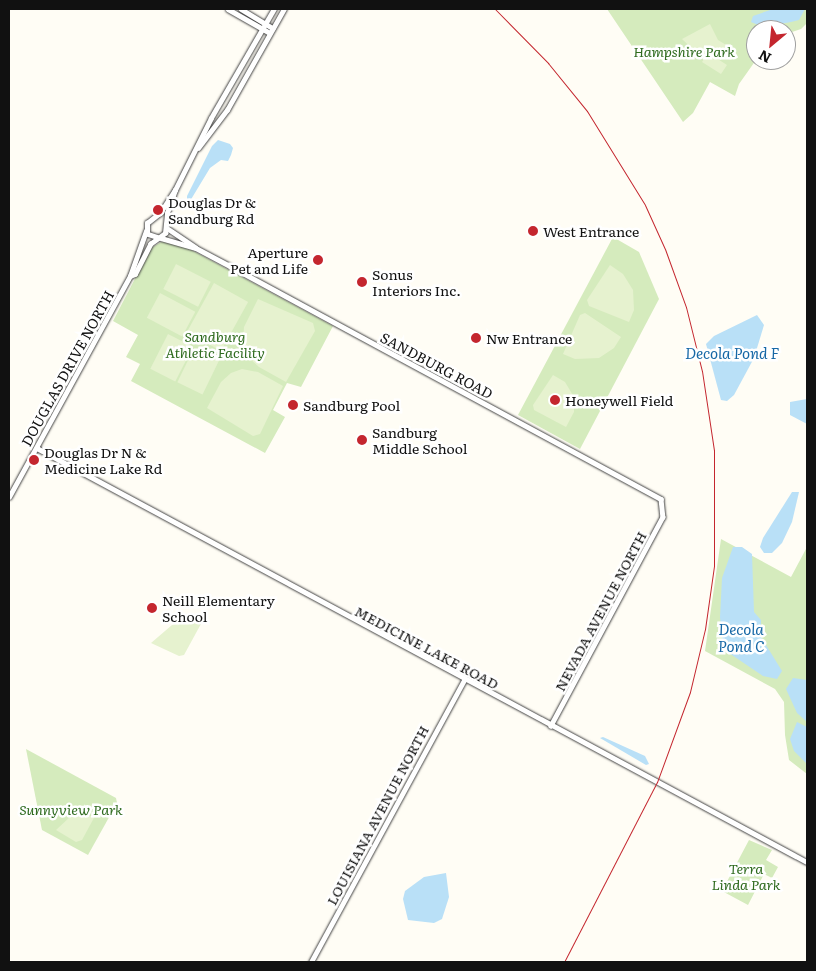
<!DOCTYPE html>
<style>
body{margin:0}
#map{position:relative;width:816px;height:971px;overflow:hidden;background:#fffdf5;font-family:Literata,serif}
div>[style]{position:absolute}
.green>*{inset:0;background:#d5ebbd}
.pitch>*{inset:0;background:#e6f2cf;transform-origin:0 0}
.water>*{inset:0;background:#b9e0f7}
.roads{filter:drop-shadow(0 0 1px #444) drop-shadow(0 0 1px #444)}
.minor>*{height:4.5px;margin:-2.25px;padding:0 2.25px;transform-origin:2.25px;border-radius:2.25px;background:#fff}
.rail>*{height:1px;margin:-0.5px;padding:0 0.5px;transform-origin:0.5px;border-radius:0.5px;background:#c4262e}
.dots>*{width:14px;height:14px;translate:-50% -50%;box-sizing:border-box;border:2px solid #fff;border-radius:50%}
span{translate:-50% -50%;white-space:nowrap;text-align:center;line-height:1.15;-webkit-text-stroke:5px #fff;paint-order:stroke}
.park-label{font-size:14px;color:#2f6b1f;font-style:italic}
.poi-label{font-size:14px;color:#111}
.left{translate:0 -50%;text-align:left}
.right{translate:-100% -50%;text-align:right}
.street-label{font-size:14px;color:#111}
.water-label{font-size:15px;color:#1768a6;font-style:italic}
.frame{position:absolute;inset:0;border:10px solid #111;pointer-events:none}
.north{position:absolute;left:746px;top:20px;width:50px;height:50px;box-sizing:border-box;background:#fff;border:1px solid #a0a0a0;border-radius:50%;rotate:208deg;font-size:14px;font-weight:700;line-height:20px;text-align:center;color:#111}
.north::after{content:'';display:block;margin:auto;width:18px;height:22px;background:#c4262e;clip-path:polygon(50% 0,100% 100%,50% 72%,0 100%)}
</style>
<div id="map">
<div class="green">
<i style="clip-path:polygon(607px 9px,807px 9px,807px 23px,801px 29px,786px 34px,786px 30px,756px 30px,756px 60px,739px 84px,735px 96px,710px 82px,693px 113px,683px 122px)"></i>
<i style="clip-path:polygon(613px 237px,639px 252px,659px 299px,580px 449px,518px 415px)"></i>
<i style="clip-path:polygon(163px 241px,186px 247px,333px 326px,301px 387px,287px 383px,273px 410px,285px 417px,265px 453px,131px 381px,140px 364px,126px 357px,138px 335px,113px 321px,151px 248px)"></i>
<i style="clip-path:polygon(721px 539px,791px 577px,807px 547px,807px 774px,789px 760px,785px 735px,784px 702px,775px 689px,705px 651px)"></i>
<i style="clip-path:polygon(26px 749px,116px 798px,117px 803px,88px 855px,42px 830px)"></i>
<i style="clip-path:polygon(749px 840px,772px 850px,766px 860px,778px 867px,772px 878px,764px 874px,748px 905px,722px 891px)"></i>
</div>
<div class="pitch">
<i style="clip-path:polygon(710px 24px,718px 40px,736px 51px,730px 60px,721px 55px,713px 56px,727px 65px,721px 74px,702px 62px,706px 56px,699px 55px,682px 39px)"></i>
<i style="left:176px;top:264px;width:39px;height:28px;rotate:27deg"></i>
<i style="clip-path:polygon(610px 265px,623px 274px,633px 290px,634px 310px,629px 322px,589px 306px,587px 300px)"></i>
<i style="left:214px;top:283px;width:39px;height:56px;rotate:29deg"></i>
<i style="left:160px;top:293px;width:40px;height:28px;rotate:28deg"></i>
<i style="clip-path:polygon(258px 299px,313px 323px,315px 331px,286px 382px,259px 367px,249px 358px,243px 344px,244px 327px)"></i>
<i style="clip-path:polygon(585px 313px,621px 337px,614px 348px,599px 358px,575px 359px,563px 354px,580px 315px)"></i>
<i style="left:168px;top:334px;width:28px;height:39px;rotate:27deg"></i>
<i style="left:194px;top:348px;width:28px;height:38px;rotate:26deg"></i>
<i style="clip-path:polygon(242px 369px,258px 372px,283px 386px,260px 434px,253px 436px,207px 408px,221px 382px,231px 373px)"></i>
<i style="clip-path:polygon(553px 375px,565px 382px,574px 397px,574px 412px,566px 427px,534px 410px,533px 405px)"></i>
<i style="clip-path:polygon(187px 621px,202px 622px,184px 655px,179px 656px,151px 643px,172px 625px)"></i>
<i style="clip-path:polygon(71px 816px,95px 816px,82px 840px,76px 842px,56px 830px)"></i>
</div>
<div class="water">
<i style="clip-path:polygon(773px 9px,805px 9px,799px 20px,791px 22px,763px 27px,751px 22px,753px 16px)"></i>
<i style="clip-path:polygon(218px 140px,230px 144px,233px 148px,231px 155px,228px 161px,221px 160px,210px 168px,187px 206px,187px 196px,212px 146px)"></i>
<i style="clip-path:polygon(757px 315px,764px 325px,754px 358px,734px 395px,727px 401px,721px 400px,706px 344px,714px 336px)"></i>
<i style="clip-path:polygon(807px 399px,807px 424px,790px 415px,790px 402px)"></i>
<i style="clip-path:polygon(792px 492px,799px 492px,792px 522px,782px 543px,772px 553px,764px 553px,760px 547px,763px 538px)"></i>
<i style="clip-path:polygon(733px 547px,742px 547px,752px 554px,754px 612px,761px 620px,761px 637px,782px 671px,777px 679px,763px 676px,723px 649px,720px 617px,722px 578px)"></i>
<i style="clip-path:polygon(793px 678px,807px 680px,807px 722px,797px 713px,786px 689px)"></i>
<i style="clip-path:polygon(797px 722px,807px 727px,807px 764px,794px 751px,790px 739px)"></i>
<i style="clip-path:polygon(603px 737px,645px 756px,649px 764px,646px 765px,600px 738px)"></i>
<i style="clip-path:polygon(446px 873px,449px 897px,442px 919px,434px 923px,408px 920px,403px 899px,405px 891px,424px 877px)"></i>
</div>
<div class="roads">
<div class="minor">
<i style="left:228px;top:9px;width:48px;rotate:29.7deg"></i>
<i style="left:241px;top:9px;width:37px;rotate:31deg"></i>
<i style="left:198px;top:148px;width:48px;rotate:-52.7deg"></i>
<i style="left:227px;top:110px;width:116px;rotate:-60.6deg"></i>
<i style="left:167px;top:228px;width:34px;rotate:34deg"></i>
<i style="left:159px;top:238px;width:13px;rotate:-162deg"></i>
<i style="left:147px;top:234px;width:11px;rotate:-90deg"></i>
<i style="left:147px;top:223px;width:16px;rotate:-38deg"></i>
<i style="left:160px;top:213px;width:27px;rotate:-57deg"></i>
<i style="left:175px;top:190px;width:80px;rotate:-63.4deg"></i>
<i style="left:211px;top:118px;width:126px;rotate:-60deg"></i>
<i style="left:161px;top:238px;width:36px;rotate:16deg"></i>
<i style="left:196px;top:248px;width:38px;rotate:28deg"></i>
<i style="left:230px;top:266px;width:490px;rotate:28.4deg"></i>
<i style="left:661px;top:499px;width:18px;rotate:84deg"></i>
<i style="left:663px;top:517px;width:237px;rotate:118.2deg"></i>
<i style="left:130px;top:276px;width:5px;rotate:-22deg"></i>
<i style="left:135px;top:274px;width:34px;rotate:-63deg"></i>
<i style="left:150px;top:244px;width:19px;rotate:-36deg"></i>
<i style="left:165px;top:233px;width:20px;rotate:-84deg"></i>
<i style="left:167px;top:213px;width:24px;rotate:-71deg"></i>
<i style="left:37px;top:448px;width:874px;rotate:28.27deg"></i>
<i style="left:9px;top:497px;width:252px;rotate:-61.3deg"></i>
<i style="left:130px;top:276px;width:48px;rotate:-70.4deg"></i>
<i style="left:311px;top:962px;width:321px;rotate:-61.5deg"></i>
</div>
</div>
<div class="rail">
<i style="left:495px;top:9px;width:76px;rotate:45.5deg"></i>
<i style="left:548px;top:63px;width:62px;rotate:50.9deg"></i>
<i style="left:587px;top:111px;width:110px;rotate:58.3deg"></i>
<i style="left:645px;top:205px;width:48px;rotate:65.6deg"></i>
<i style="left:665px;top:249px;width:62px;rotate:70.1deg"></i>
<i style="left:686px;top:307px;width:66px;rotate:76deg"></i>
<i style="left:702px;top:371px;width:80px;rotate:81.4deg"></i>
<i style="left:714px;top:450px;width:116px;rotate:90deg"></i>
<i style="left:714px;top:566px;width:64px;rotate:98.1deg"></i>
<i style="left:705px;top:629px;width:65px;rotate:103.4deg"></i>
<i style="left:690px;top:692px;width:96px;rotate:110.1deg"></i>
<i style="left:657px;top:782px;width:203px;rotate:117.3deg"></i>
</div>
<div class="dots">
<i style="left:158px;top:210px;background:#c4262e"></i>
<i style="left:533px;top:231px;background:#c4262e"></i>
<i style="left:318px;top:260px;background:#c4262e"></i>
<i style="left:362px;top:282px;background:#c4262e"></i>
<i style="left:476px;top:338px;background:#c4262e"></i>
<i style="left:555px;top:400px;background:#c4262e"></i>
<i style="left:293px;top:405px;background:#c4262e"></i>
<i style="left:362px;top:440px;background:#c4262e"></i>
<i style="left:34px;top:460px;background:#c4262e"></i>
<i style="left:152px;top:608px;background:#c4262e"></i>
</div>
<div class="park-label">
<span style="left:684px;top:51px">Hampshire Park</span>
<span style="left:215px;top:344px">Sandburg<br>Athletic Facility</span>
<span style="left:71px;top:809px">Sunnyview Park</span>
<span style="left:746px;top:876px">Terra<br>Linda Park</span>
</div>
<div class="poi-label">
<span class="left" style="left:168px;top:210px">Douglas Dr &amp;<br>Sandburg Rd</span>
<span class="left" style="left:543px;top:231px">West Entrance</span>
<span class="right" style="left:308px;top:260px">Aperture<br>Pet and Life</span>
<span class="left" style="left:372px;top:282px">Sonus<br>Interiors Inc.</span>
<span class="left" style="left:486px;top:338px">Nw Entrance</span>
<span class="left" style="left:565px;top:400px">Honeywell Field</span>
<span class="left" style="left:303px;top:405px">Sandburg Pool</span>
<span class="left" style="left:372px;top:440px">Sandburg<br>Middle School</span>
<span class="left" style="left:44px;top:460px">Douglas Dr N &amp;<br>Medicine Lake Rd</span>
<span class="left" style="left:162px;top:608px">Neill Elementary<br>School</span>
</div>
<div class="street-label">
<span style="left:437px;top:365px;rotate:28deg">SANDBURG ROAD</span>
<span style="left:67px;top:368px;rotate:-61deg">DOUGLAS DRIVE NORTH</span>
<span style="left:600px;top:611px;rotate:-62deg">NEVADA AVENUE NORTH</span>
<span style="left:427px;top:647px;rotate:28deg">MEDICINE LAKE ROAD</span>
<span style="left:377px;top:815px;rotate:-62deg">LOUISIANA AVENUE NORTH</span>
</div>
<div class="water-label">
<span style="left:732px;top:353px">Decola Pond F</span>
<span style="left:741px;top:637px">Decola<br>Pond C</span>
</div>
<div class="frame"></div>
<div class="north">N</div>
</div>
